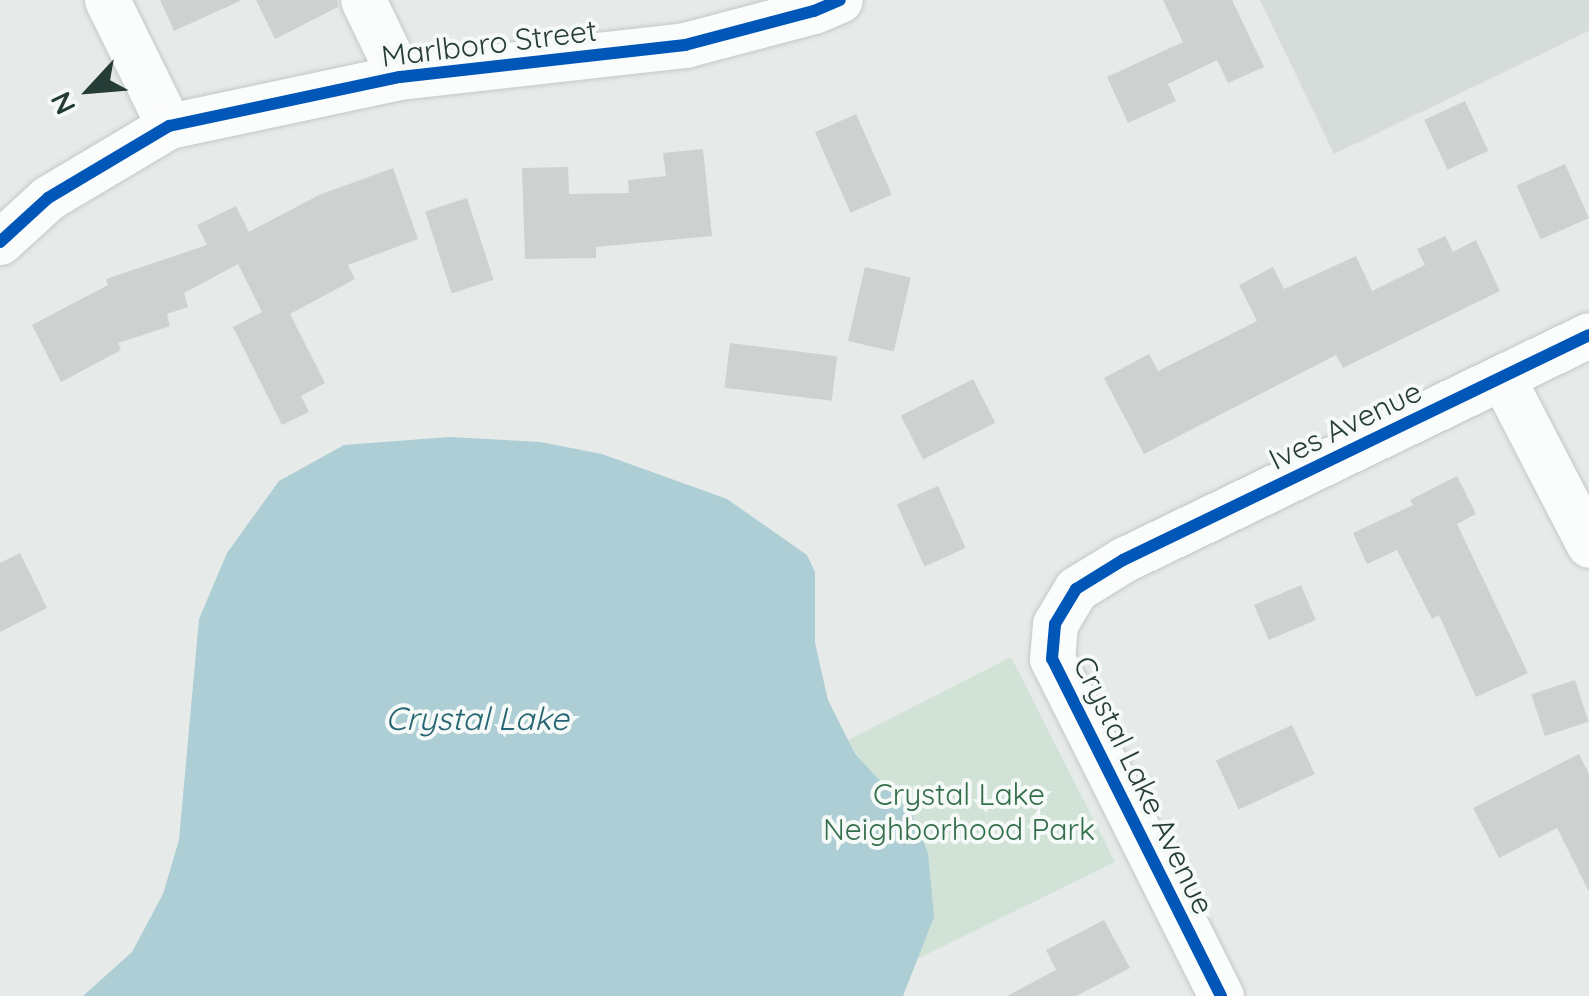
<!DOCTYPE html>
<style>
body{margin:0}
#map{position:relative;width:1589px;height:996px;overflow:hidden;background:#e6ebe9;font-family:Quicksand,sans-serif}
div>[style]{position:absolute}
.built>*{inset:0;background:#d5dcd9}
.green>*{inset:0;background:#d1e2d7}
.water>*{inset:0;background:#acced4}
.building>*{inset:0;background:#cdd2d0;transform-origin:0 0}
.roads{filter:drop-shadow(0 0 2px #c3c8c6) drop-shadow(0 0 2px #c3c8c6)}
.minor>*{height:45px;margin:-22.5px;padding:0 22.5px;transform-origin:22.5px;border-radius:22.5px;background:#fbfcfc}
.cycleway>*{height:12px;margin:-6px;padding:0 6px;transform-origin:6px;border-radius:6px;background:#0057b8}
span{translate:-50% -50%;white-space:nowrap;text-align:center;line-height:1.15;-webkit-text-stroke:8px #f5f9f7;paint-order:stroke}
.street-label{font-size:30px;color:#263c37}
.park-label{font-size:30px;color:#346f4b}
.water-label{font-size:32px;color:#266572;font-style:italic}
.north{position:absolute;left:40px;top:40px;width:100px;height:100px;-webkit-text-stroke:8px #f5f9f7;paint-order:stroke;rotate:244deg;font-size:28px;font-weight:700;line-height:40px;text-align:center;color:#263c37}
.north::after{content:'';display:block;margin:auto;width:35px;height:45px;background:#263c37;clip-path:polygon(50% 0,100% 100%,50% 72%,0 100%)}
</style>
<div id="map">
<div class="built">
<i style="clip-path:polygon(1260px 0,1589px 0,1589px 31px,1334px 154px)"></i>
</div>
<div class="green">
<i style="clip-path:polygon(1011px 657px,1115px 862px,842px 996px,761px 996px,766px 782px)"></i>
</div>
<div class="water">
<i style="clip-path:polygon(449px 437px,540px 442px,602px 454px,727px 499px,807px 555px,815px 572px,815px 643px,828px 700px,855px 754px,912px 815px,928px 853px,934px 917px,903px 996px,83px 996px,132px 952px,163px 894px,179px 840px,199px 619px,227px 553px,279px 481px,344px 445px)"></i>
</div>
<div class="building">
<i style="clip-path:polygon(160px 0,242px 0,174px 31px)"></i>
<i style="clip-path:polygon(256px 0,337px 0,338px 7px,275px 39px)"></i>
<i style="clip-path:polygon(1163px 0,1232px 0,1264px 67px,1228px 83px,1217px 60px,1168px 84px,1176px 101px,1128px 123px,1107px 77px,1183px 42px)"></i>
<i style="left:1465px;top:101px;width:55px;height:45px;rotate:65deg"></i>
<i style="left:856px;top:114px;width:88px;height:45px;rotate:66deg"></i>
<i style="clip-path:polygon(703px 149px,712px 236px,596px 247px,596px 258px,525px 259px,522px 168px,568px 167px,569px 194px,629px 193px,628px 180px,666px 176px,663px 153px)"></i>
<i style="left:1565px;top:164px;width:59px;height:53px;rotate:66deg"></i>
<i style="clip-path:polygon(393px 168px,418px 239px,348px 265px,355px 279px,290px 314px,325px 383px,301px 396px,309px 412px,282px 425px,233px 327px,262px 312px,238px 264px,184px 293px,188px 307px,167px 314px,170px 326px,118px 343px,121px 350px,61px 382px,32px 325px,108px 285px,106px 279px,207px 245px,197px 225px,236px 206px,249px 232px,319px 195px)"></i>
<i style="left:467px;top:198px;width:86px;height:44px;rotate:72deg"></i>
<i style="clip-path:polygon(1445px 236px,1453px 252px,1476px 240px,1500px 291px,1343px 368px,1336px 355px,1144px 454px,1104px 378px,1149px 354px,1158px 371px,1257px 321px,1239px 285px,1273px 267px,1284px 289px,1356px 256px,1372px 291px,1425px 265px,1417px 249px)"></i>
<i style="left:865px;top:267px;width:47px;height:76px;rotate:13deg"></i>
<i style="left:730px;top:343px;width:108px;height:45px;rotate:7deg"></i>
<i style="left:973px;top:379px;width:49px;height:81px;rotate:63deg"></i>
<i style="clip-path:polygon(1457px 476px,1476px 514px,1457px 524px,1528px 673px,1476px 697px,1439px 615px,1432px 619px,1397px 550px,1367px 564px,1353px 533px,1413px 505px,1410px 500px)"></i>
<i style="left:938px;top:486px;width:68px;height:45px;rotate:66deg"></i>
<i style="clip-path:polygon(20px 553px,47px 608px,0 632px,0 563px)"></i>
<i style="left:1301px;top:585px;width:38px;height:51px;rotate:67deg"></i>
<i style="left:1575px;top:680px;width:44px;height:46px;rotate:72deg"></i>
<i style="left:1292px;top:725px;width:54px;height:84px;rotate:65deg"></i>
<i style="clip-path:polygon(1579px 754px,1589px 774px,1589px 892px,1557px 828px,1499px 858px,1473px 808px)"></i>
<i style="clip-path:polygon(1104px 920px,1130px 968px,1076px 996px,1007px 996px,1056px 970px,1046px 950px)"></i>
</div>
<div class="roads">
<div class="minor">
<i style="left:107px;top:0;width:140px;rotate:63.8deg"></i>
<i style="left:363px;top:0;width:85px;rotate:64.3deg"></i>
<i style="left:0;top:242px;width:65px;rotate:-42.5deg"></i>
<i style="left:48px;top:198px;width:141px;rotate:-30.8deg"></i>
<i style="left:169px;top:126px;width:236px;rotate:-12deg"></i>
<i style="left:400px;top:77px;width:287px;rotate:-6.4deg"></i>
<i style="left:685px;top:45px;width:133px;rotate:-14.8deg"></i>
<i style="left:814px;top:11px;width:28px;rotate:-23deg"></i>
<i style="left:1502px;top:377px;width:189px;rotate:62.6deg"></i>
<i style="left:1221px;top:996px;width:377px;rotate:-116.6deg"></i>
<i style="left:1052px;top:659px;width:35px;rotate:-85deg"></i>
<i style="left:1055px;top:624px;width:41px;rotate:-59deg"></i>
<i style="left:1076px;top:589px;width:55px;rotate:-31.7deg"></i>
<i style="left:1123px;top:560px;width:517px;rotate:-25.77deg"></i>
</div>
</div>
<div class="cycleway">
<i style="left:0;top:242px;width:65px;rotate:-42.5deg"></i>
<i style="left:48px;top:198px;width:141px;rotate:-30.8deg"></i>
<i style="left:169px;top:126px;width:236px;rotate:-12deg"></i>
<i style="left:400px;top:77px;width:287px;rotate:-6.4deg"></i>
<i style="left:685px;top:45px;width:133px;rotate:-14.8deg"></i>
<i style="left:814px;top:11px;width:28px;rotate:-23deg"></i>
<i style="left:1221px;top:996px;width:377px;rotate:-116.6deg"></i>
<i style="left:1052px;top:659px;width:35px;rotate:-85deg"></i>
<i style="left:1055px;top:624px;width:41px;rotate:-59deg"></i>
<i style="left:1076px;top:589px;width:55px;rotate:-31.7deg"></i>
<i style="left:1123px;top:560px;width:517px;rotate:-25.77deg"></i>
</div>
<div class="street-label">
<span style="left:489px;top:43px;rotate:-7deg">Marlboro Street</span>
<span style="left:1345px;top:425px;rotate:-26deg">Ives Avenue</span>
<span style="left:1144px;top:785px;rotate:64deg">Crystal Lake Avenue</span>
</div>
<div class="park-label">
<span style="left:959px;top:811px">Crystal Lake<br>Neighborhood Park</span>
</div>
<div class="water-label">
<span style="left:477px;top:718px">Crystal Lake</span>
</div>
<div class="north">N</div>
</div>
